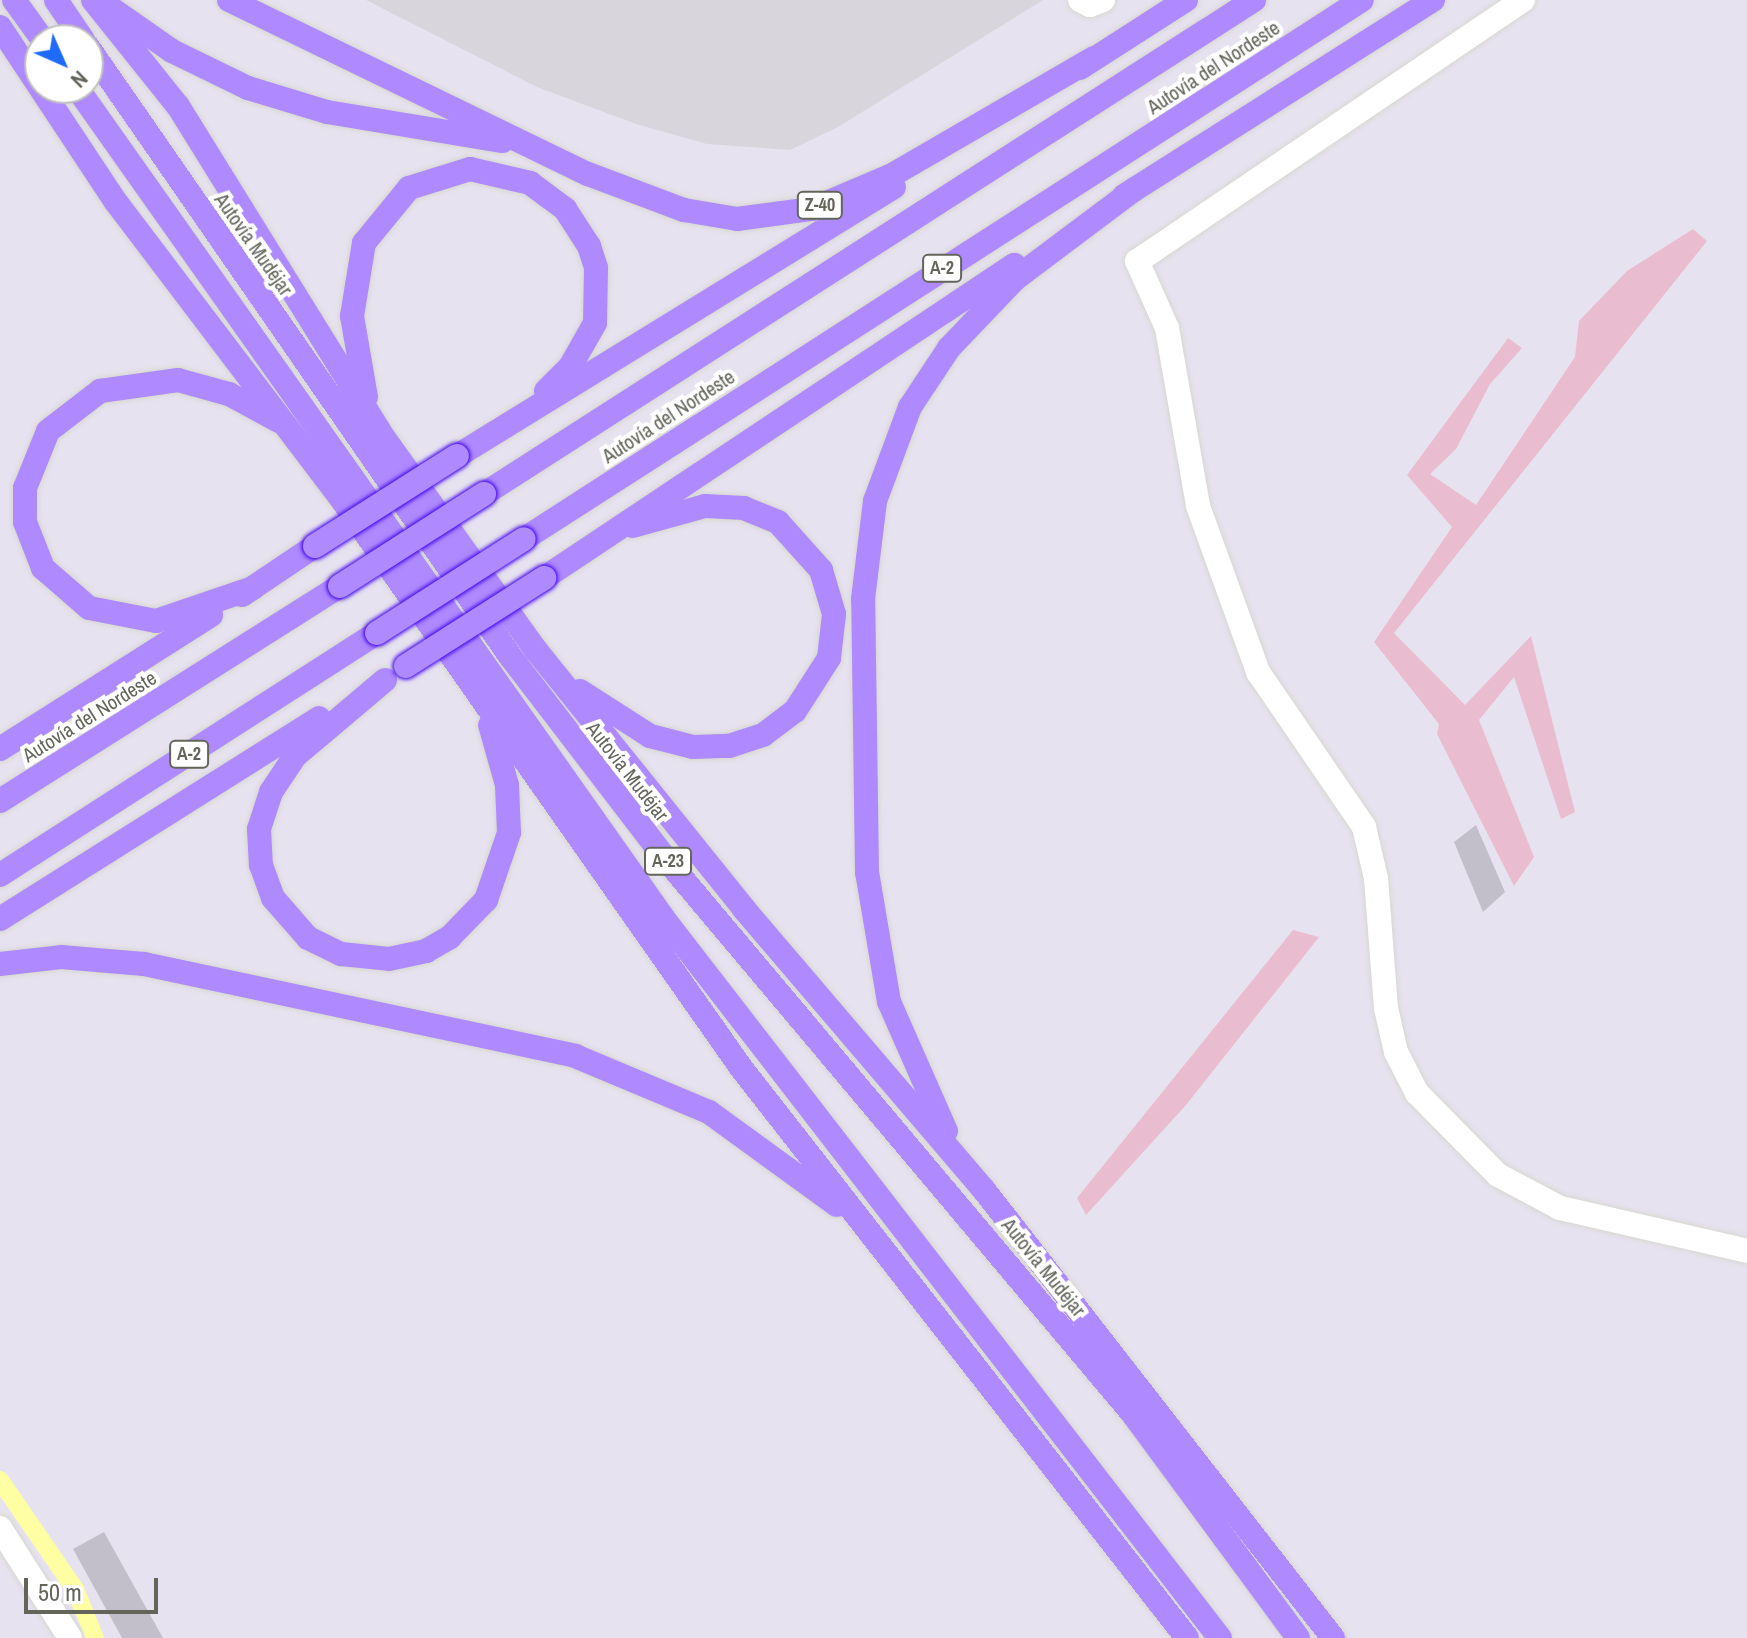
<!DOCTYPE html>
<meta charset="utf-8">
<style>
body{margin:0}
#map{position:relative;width:1747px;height:1638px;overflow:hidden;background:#e7e2ef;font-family:"Archivo Narrow",sans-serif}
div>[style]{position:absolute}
.industrial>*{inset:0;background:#d8d5dd}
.green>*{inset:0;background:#e9bdcf}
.canal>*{height:18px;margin:-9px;padding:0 9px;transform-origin:9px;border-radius:9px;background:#feffa2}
.building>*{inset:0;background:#c2bfca}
.roads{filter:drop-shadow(0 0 2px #d6d8d0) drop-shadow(0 0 2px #d6d8d0)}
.minor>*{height:24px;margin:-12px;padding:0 12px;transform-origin:12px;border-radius:12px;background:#fff}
.highway>*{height:24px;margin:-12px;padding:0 12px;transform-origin:12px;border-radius:12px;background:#af89ff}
.bridges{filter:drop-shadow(0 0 2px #4000f1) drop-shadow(0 0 2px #4000f1)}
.highway-bridge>*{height:24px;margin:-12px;padding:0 12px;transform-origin:12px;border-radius:12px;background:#af89ff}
span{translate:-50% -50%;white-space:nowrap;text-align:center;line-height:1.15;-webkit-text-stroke:8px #fff;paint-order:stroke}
.shield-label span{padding:2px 6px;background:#fff;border:2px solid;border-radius:6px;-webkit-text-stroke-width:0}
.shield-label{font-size:18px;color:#63655b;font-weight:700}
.street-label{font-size:20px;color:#63655b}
.north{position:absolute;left:24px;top:24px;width:80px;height:80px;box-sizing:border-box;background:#fff;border:2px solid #c1c1bd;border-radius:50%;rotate:135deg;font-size:22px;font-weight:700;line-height:32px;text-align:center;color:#63655b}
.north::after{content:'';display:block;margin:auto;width:28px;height:36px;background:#1f6af8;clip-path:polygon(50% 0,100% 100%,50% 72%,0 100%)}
.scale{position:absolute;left:24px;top:1578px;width:134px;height:36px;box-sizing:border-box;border:4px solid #63655b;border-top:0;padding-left:10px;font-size:24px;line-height:28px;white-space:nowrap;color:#63655b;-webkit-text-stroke:6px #fff;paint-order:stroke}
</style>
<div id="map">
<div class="industrial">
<i style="clip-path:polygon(366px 0,1043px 0,838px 127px,790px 150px,707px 144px,636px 124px,537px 87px)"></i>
</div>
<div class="green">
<i style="clip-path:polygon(1693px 229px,1707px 241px,1394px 633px,1465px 705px,1531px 636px,1575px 812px,1561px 819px,1514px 677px,1479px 720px,1534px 857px,1514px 886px,1437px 734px,1439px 724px,1374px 642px,1452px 527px,1407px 475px,1508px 338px,1522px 348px,1490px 384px,1456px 449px,1430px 474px,1476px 505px,1575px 357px,1579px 321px,1627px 271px)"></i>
<i style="clip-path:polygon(1293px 930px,1319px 937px,1186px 1105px,1086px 1215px,1077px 1198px)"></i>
</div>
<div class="canal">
<i style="left:0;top:1480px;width:132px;rotate:55.5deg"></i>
<i style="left:75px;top:1589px;width:53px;rotate:67.8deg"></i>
</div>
<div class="building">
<i style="clip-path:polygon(1476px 825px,1505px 892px,1483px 912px,1454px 842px)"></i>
<i style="clip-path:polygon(104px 1532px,163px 1638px,122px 1638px,73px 1549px)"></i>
</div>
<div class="roads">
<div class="minor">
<i style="left:1080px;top:0;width:11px;rotate:27deg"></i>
<i style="left:1090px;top:5px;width:14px;rotate:-21deg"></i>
<i style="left:1523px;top:0;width:466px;rotate:145.9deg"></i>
<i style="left:1137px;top:261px;width:73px;rotate:65.9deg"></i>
<i style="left:1167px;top:328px;width:181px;rotate:80.1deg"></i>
<i style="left:1198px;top:506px;width:177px;rotate:70.1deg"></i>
<i style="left:1258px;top:672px;width:188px;rotate:55.6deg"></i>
<i style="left:1364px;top:827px;width:52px;rotate:76.8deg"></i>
<i style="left:1376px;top:878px;width:130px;rotate:85.6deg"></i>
<i style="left:1386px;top:1008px;width:45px;rotate:77.2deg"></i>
<i style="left:1396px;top:1052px;width:46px;rotate:62.9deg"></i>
<i style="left:1417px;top:1093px;width:115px;rotate:45.4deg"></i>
<i style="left:1498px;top:1175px;width:70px;rotate:28deg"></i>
<i style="left:1560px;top:1208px;width:192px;rotate:12.9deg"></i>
<i style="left:0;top:1528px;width:130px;rotate:57.5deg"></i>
</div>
<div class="highway">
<i style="left:14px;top:0;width:49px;rotate:54.1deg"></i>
<i style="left:56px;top:0;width:48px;rotate:56deg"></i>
<i style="left:93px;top:0;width:136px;rotate:51.3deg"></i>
<i style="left:178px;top:106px;width:391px;rotate:58.2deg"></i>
<i style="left:384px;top:438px;width:261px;rotate:54.4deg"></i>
<i style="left:536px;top:650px;width:332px;rotate:51.2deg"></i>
<i style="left:744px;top:909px;width:370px;rotate:49.5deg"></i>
<i style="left:984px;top:1190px;width:568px;rotate:52.08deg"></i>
<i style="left:229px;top:0;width:399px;rotate:25.9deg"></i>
<i style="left:588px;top:174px;width:103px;rotate:20.6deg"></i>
<i style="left:684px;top:210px;width:54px;rotate:9.6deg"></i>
<i style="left:737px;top:219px;width:76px;rotate:-7.6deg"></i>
<i style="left:812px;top:209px;width:87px;rotate:-23deg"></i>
<i style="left:892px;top:175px;width:233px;rotate:-30.1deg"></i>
<i style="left:112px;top:9px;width:73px;rotate:35deg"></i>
<i style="left:172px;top:51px;width:85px;rotate:26deg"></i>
<i style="left:248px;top:88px;width:83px;rotate:16.9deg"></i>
<i style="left:327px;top:112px;width:178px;rotate:9.4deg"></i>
<i style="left:0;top:27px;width:210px;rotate:56.5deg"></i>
<i style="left:116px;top:202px;width:379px;rotate:52.8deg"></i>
<i style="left:345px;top:504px;width:691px;rotate:54.91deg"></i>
<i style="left:742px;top:1069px;width:722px;rotate:51.97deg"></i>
<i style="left:88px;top:47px;width:741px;rotate:55.28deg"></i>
<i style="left:510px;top:656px;width:255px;rotate:52.5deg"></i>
<i style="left:665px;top:858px;width:727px;rotate:49.91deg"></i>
<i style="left:1133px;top:1414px;width:278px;rotate:53.6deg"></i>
<i style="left:1080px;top:68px;width:126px;rotate:-32.7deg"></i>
<i style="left:77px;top:88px;width:1017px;rotate:54.76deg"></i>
<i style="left:664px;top:919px;width:909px;rotate:52.29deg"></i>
<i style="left:1124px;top:196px;width:366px;rotate:-32.4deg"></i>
<i style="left:366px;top:397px;width:82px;rotate:-99.8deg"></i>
<i style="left:352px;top:316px;width:74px;rotate:-80.7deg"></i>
<i style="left:364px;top:243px;width:71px;rotate:-50.7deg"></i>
<i style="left:409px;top:188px;width:64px;rotate:-17.3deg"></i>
<i style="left:470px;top:169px;width:62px;rotate:13.1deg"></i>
<i style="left:530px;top:183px;width:44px;rotate:36.6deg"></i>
<i style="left:565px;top:209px;width:44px;rotate:57deg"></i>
<i style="left:589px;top:246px;width:23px;rotate:72deg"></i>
<i style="left:596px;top:268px;width:55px;rotate:91deg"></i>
<i style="left:595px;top:323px;width:51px;rotate:119.6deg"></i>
<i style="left:570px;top:367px;width:34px;rotate:135deg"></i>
<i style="left:457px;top:456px;width:513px;rotate:-31.61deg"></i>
<i style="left:484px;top:494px;width:915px;rotate:-32.68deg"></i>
<i style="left:524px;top:539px;width:996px;rotate:-32.75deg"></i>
<i style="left:544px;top:578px;width:565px;rotate:-33.66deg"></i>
<i style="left:253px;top:588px;width:102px;rotate:161.2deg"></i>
<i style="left:156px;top:621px;width:68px;rotate:-169deg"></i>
<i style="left:89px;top:608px;width:61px;rotate:-139deg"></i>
<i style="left:43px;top:568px;width:49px;rotate:-111.4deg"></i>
<i style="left:25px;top:522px;width:34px;rotate:-90deg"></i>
<i style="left:25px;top:488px;width:61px;rotate:-68deg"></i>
<i style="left:48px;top:431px;width:66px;rotate:-37.6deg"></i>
<i style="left:100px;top:391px;width:79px;rotate:-8deg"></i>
<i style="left:178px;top:380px;width:53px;rotate:15.4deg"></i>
<i style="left:229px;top:394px;width:57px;rotate:28.4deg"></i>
<i style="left:242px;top:595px;width:88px;rotate:-33.9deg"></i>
<i style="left:385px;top:680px;width:118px;rotate:139.8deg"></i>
<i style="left:295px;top:756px;width:43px;rotate:123.7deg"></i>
<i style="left:271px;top:792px;width:39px;rotate:108deg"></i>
<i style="left:259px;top:829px;width:36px;rotate:87deg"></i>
<i style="left:261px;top:865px;width:35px;rotate:70deg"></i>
<i style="left:273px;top:898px;width:53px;rotate:48.8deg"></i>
<i style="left:308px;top:938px;width:37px;rotate:26deg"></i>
<i style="left:341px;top:954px;width:48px;rotate:5.9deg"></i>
<i style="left:389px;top:959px;width:38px;rotate:-12deg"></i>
<i style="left:426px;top:951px;width:28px;rotate:-30deg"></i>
<i style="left:450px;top:937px;width:52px;rotate:-45.8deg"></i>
<i style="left:486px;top:900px;width:71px;rotate:-71.1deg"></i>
<i style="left:509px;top:833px;width:48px;rotate:-92.4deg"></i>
<i style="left:507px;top:785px;width:62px;rotate:-105.8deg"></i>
<i style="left:580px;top:691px;width:83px;rotate:32.7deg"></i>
<i style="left:650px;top:736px;width:44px;rotate:14.3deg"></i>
<i style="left:693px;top:747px;width:36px;rotate:-2deg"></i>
<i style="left:729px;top:746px;width:36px;rotate:-18deg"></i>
<i style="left:763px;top:735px;width:40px;rotate:-37deg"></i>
<i style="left:795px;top:711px;width:63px;rotate:-57.3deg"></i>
<i style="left:829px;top:658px;width:44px;rotate:-83.5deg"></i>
<i style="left:834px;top:614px;width:46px;rotate:-106.5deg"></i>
<i style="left:821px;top:570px;width:64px;rotate:-131.9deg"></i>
<i style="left:778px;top:522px;width:37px;rotate:-158deg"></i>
<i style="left:744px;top:508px;width:39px;rotate:-177deg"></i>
<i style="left:705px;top:506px;width:75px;rotate:164.5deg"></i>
<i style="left:0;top:749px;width:250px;rotate:-32.4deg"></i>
<i style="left:0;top:801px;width:402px;rotate:-32.3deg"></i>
<i style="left:0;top:875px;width:448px;rotate:-32.7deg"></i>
<i style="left:0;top:919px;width:377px;rotate:-32.2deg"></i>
<i style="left:0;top:964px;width:61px;rotate:-6.5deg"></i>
<i style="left:61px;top:957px;width:83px;rotate:4.8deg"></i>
<i style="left:144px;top:964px;width:441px;rotate:12deg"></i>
<i style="left:575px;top:1056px;width:145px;rotate:22.7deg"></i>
<i style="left:709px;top:1112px;width:158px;rotate:36deg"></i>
<i style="left:946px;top:1131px;width:141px;rotate:-113.8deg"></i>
<i style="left:889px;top:1002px;width:132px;rotate:-99.6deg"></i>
<i style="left:867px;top:872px;width:273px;rotate:-90.8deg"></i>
<i style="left:863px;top:599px;width:99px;rotate:-83deg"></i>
<i style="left:875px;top:501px;width:100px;rotate:-69.6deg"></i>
<i style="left:910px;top:407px;width:71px;rotate:-56.5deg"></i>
<i style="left:949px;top:348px;width:95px;rotate:-46.3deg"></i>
<i style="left:1015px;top:279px;width:150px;rotate:-36.9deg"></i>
</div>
</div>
<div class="bridges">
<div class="highway-bridge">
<i style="left:315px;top:546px;width:168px;rotate:-32.4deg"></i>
<i style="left:340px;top:586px;width:171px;rotate:-32.6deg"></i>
<i style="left:377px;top:633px;width:174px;rotate:-32.6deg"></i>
<i style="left:406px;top:666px;width:164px;rotate:-32.5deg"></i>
</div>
</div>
<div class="shield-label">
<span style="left:820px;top:205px">Z-40</span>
<span style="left:942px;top:268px">A-2</span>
<span style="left:189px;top:754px">A-2</span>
<span style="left:668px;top:861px">A-23</span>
</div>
<div class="street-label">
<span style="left:1213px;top:67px;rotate:-33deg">Autovía del Nordeste</span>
<span style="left:254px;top:244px;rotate:55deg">Autovía Mudéjar</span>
<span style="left:668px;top:416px;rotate:-33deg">Autovía del Nordeste</span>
<span style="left:89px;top:716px;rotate:-32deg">Autovía del Nordeste</span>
<span style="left:628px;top:771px;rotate:52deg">Autovía Mudéjar</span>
<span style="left:1044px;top:1267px;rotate:51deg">Autovía Mudéjar</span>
</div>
<div class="north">N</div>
<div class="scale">50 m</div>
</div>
